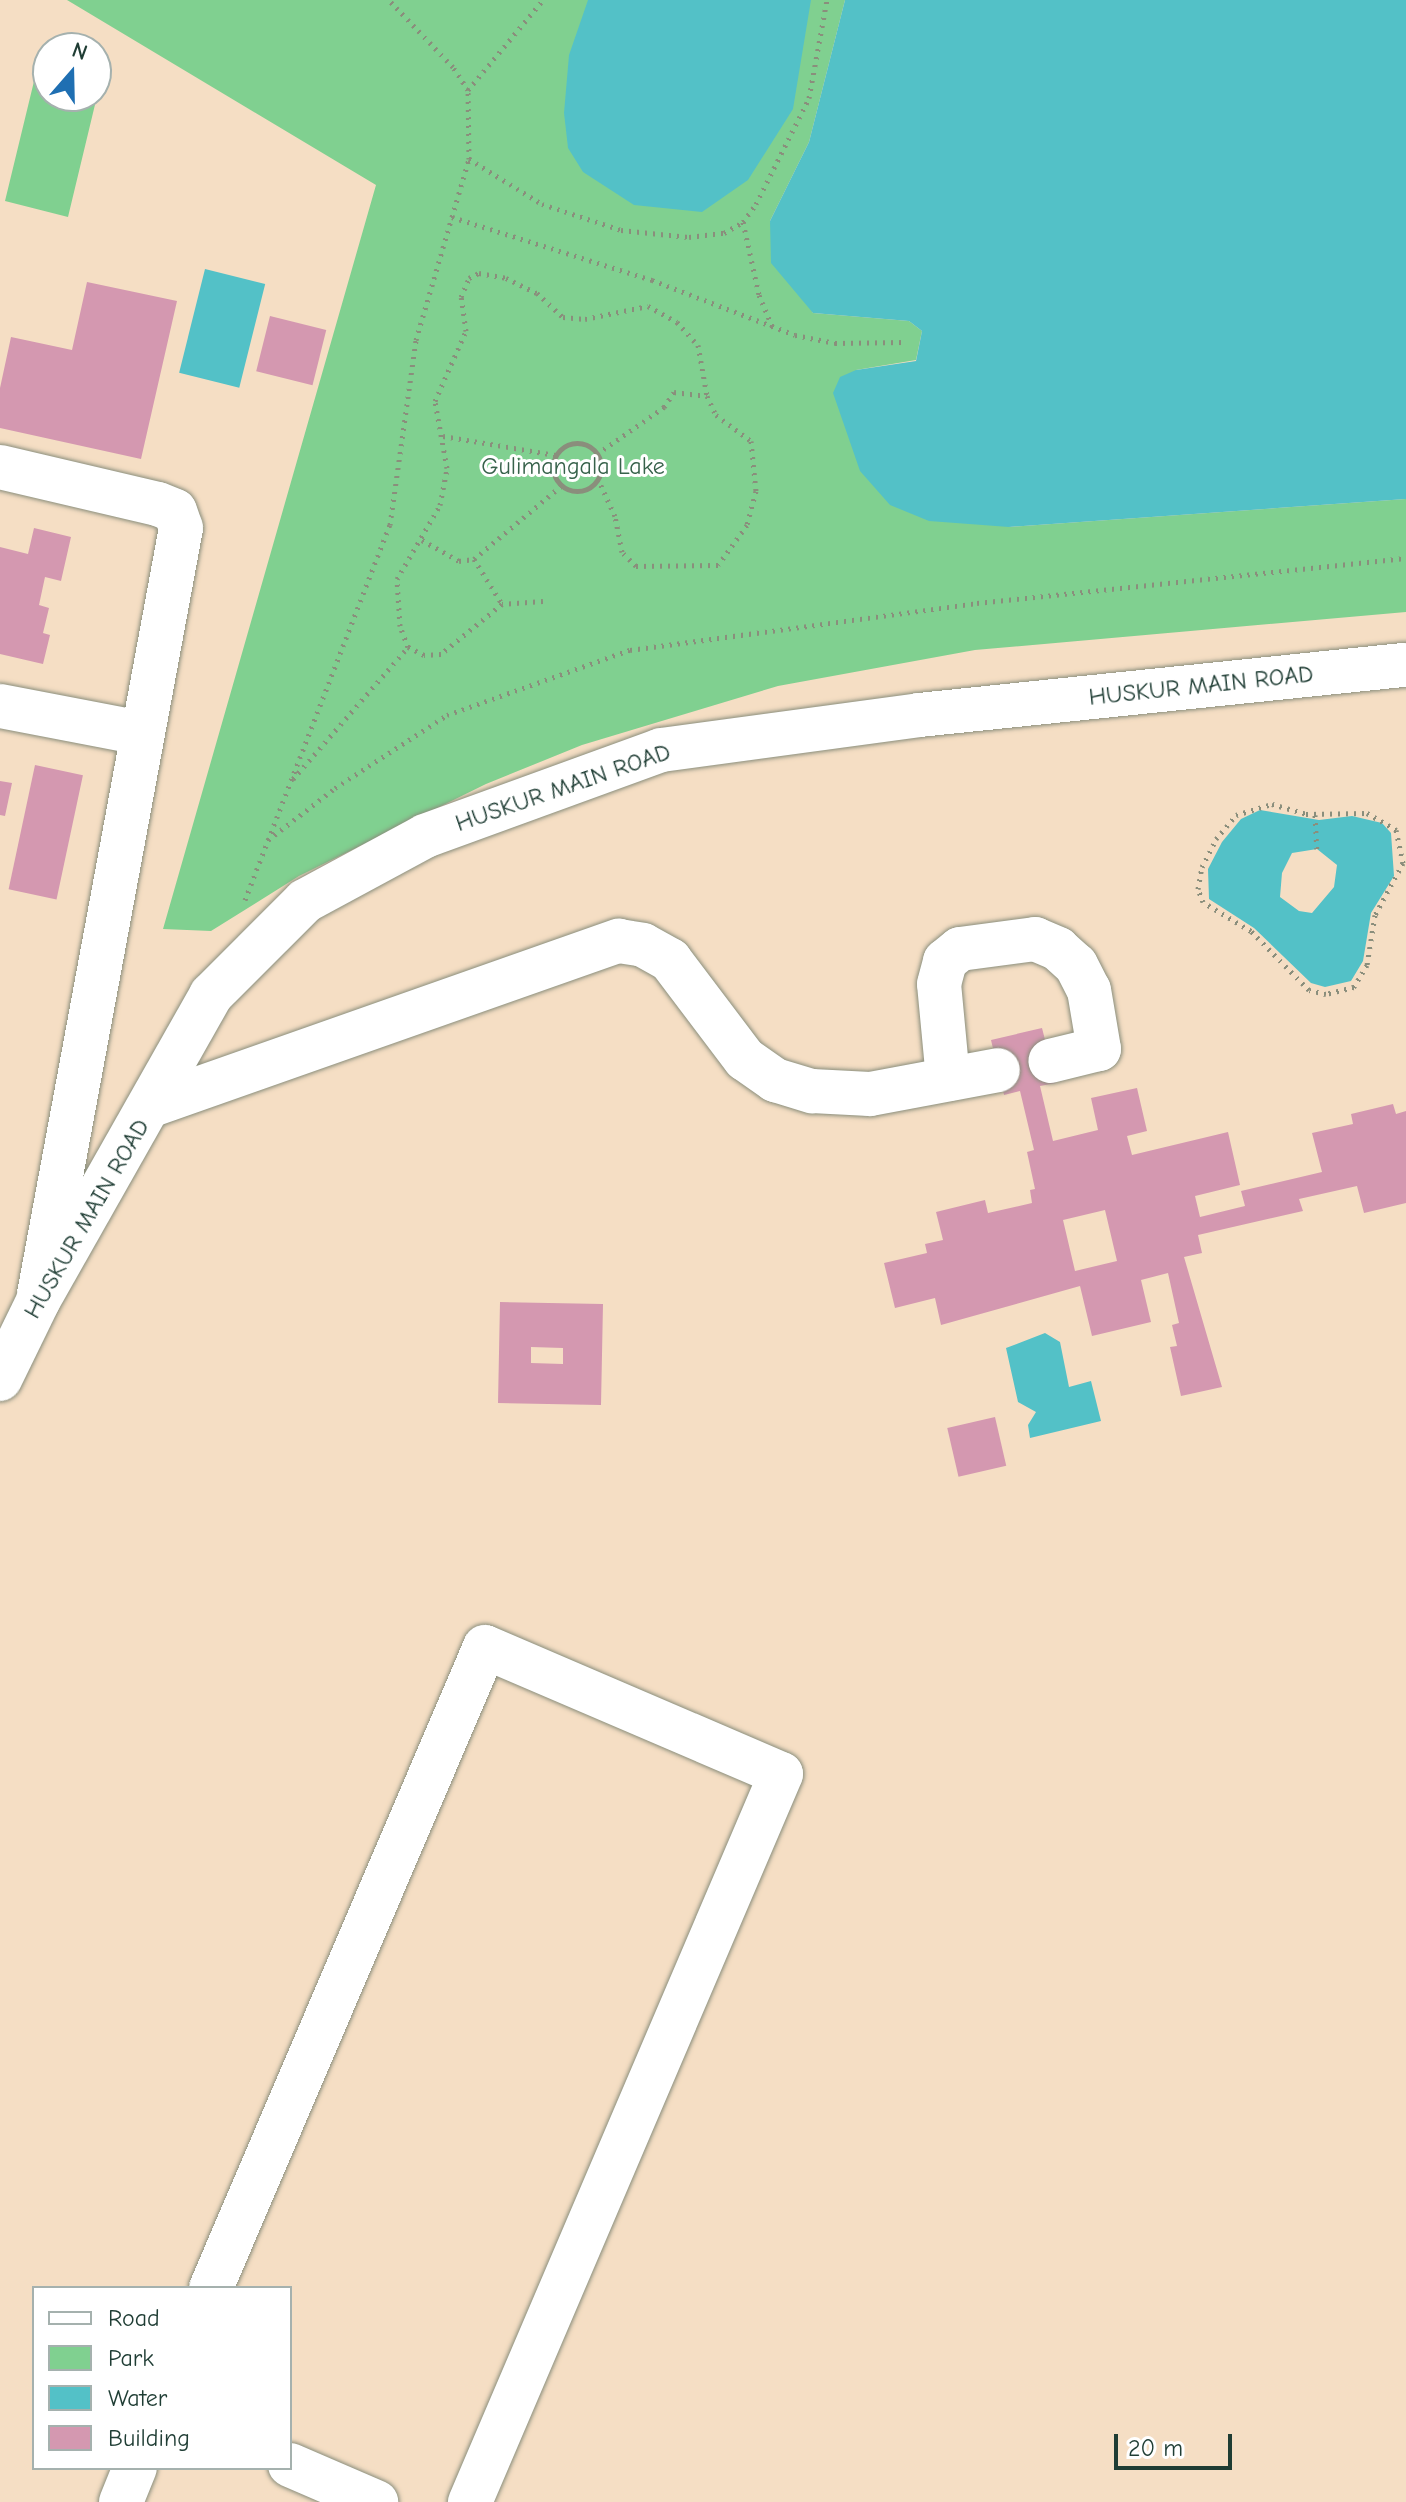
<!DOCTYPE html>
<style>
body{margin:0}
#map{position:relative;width:1406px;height:2502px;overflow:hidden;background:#f5dec4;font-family:"Comic Neue",sans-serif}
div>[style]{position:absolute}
.green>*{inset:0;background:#80d090}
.water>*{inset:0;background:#53c1c7;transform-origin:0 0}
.building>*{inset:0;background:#d498b0;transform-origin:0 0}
.path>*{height:5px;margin-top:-2.5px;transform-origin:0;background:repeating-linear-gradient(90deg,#8a8e7c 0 2px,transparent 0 8px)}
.path>.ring{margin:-2.5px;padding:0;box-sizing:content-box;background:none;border:5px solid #8a8e7c;border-radius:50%}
.roads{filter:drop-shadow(0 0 2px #8a8e7c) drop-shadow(0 0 2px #8a8e7c)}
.minor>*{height:44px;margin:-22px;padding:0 22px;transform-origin:22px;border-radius:22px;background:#fff}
.major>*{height:44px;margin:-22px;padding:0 22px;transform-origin:22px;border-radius:22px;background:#fff}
span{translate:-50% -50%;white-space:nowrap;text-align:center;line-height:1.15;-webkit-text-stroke:6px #fff;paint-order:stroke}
.park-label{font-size:24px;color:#37624b}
.street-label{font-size:24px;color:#1f3d34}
.legend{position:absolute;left:32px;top:2286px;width:260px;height:184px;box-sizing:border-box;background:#fff;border:2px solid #a5b1ae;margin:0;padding:10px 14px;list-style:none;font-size:24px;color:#1f3d34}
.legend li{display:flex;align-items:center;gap:16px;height:40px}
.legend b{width:40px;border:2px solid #a5b1ae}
.north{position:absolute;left:32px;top:32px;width:80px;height:80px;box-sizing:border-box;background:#fff;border:2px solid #a5b1ae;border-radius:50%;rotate:20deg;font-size:22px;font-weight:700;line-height:32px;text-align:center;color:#1f3d34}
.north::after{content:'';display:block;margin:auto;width:28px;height:36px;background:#1f6fb2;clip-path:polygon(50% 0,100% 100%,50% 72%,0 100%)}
.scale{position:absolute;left:1114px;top:2434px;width:118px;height:36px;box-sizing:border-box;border:4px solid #1f3d34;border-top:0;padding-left:10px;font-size:24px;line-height:28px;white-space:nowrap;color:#1f3d34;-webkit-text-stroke:6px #fff;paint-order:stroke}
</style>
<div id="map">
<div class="green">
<i style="clip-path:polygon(67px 0,845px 0,809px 142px,770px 221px,813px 313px,909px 321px,922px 331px,916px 360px,856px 370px,1009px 527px,1406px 499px,1406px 612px,975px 650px,778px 686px,582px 745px,486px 784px,299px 876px,211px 931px,163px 929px,376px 185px)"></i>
<i style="clip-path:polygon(36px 73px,48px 76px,48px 96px,96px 96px,99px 88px,68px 217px,5px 201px)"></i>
</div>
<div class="water">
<i style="clip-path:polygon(588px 0,811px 0,793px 109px,748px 180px,702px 212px,634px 205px,583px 172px,568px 148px,564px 113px,569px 55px)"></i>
<i style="clip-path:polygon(845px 0,1406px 0,1406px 499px,1009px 527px,929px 521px,890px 505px,860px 471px,833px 393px,840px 377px,856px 370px,916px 361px,922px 331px,909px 321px,813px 313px,771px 263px,770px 221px,809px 142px)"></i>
<i style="left:205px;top:269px;width:62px;height:107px;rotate:14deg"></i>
<i style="clip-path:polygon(evenodd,1260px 810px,1319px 820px,1352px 816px,1382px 823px,1391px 833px,1394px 876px,1371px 913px,1363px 961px,1351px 981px,1325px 987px,1311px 983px,1254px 928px,1209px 899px,1208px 869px,1222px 842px,1241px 819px,1260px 810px,1317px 849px,1337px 865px,1334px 887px,1312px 913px,1299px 911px,1280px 897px,1282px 873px,1292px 853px,1317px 849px)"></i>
<i style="clip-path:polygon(1045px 1333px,1060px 1342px,1069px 1387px,1091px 1381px,1101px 1421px,1030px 1438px,1028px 1425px,1036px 1412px,1018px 1402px,1006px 1348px)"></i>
</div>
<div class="building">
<i style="clip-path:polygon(87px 282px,177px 301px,141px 459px,0 428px,0 388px,11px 337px,72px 350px)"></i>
<i style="left:270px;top:316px;width:58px;height:57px;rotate:14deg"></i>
<i style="clip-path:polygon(34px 528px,71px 537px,61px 581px,45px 577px,39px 605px,49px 608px,43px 633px,50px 635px,43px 664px,0 654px,0 547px,28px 554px)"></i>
<i style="left:35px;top:765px;width:49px;height:127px;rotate:12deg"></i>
<i style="clip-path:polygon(0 781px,12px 783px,5px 816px,0 815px)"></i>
<i style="clip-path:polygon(evenodd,1042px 1028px,1056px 1083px,1040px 1086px,1053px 1141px,1098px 1130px,1091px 1098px,1137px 1088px,1147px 1131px,1127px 1136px,1132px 1155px,1228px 1132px,1240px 1185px,1195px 1196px,1200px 1217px,1245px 1206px,1241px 1191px,1322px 1172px,1312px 1133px,1353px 1124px,1351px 1114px,1393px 1104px,1396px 1114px,1406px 1111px,1406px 1203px,1364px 1213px,1357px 1186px,1299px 1199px,1303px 1211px,1198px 1235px,1202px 1253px,1184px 1257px,1222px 1387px,1181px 1396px,1170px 1347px,1177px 1346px,1172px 1325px,1179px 1323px,1168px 1273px,1141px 1280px,1151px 1322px,1092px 1336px,1080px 1286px,941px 1325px,935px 1298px,895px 1308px,884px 1263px,927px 1253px,925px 1244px,943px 1240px,936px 1212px,985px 1200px,988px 1213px,1032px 1203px,1030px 1190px,1035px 1189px,1027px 1152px,1034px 1150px,1020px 1091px,1004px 1095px,991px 1040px,1042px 1028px,1105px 1210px,1117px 1261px,1075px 1271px,1063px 1220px,1105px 1210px)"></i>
<i style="clip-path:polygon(evenodd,500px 1302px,603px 1304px,601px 1405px,498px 1403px,500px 1302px,531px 1347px,563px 1348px,563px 1364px,531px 1363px,531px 1347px)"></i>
<i style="left:995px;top:1417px;width:50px;height:49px;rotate:77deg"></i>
</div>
<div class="path">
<i style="left:468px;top:90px;width:117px;rotate:-50.2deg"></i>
<i style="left:469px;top:159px;width:86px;rotate:31.7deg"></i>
<i style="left:542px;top:204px;width:83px;rotate:18.2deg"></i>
<i style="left:621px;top:230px;width:68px;rotate:5.9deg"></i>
<i style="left:689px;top:237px;width:35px;rotate:-7deg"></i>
<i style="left:724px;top:233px;width:22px;rotate:-30deg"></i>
<i style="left:743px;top:222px;width:22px;rotate:-54deg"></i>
<i style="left:756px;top:204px;width:119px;rotate:-63.4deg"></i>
<i style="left:809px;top:98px;width:100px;rotate:-79.6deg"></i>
<i style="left:452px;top:217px;width:210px;rotate:17.5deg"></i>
<i style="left:652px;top:280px;width:153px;rotate:21deg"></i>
<i style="left:795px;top:335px;width:41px;rotate:11.3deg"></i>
<i style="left:835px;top:343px;width:70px;rotate:-0.8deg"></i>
<i style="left:743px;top:222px;width:75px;rotate:77.6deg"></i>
<i style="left:759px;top:295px;width:36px;rotate:67deg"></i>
<i style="left:443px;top:436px;width:114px;rotate:9.6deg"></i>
<i class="ring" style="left:553px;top:443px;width:43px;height:43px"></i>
<i style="left:597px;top:454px;width:82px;rotate:-35deg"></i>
<i style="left:664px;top:407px;width:18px;rotate:-56deg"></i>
<i style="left:674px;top:392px;width:33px;rotate:7deg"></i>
<i style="left:422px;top:540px;width:43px;rotate:29.6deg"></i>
<i style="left:459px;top:561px;width:15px;rotate:-8deg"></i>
<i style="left:474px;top:559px;width:114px;rotate:-40deg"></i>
<i style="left:474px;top:559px;width:53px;rotate:58.1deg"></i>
<i style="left:543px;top:601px;width:41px;rotate:175.8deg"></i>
<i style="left:502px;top:604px;width:79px;rotate:140.7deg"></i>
<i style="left:441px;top:654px;width:17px;rotate:177deg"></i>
<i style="left:424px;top:655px;width:18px;rotate:-153deg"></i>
<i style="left:408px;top:647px;width:22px;rotate:-111deg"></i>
<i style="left:400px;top:626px;width:47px;rotate:-93.7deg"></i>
<i style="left:397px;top:579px;width:86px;rotate:-59.8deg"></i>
<i style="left:440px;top:505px;width:38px;rotate:-79deg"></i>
<i style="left:447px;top:468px;width:68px;rotate:-100.2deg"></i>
<i style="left:435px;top:401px;width:77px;rotate:-66.1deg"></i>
<i style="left:466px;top:331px;width:34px;rotate:-98deg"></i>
<i style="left:461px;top:297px;width:21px;rotate:-67deg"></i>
<i style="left:469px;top:278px;width:11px;rotate:-27deg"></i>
<i style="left:479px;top:273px;width:27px;rotate:10deg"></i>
<i style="left:506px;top:278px;width:34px;rotate:26deg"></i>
<i style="left:537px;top:293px;width:35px;rotate:43deg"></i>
<i style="left:563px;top:317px;width:22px;rotate:5deg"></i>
<i style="left:585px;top:319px;width:64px;rotate:-11.7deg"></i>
<i style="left:648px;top:306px;width:33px;rotate:29deg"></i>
<i style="left:677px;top:322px;width:31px;rotate:48deg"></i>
<i style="left:698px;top:345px;width:52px;rotate:80deg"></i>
<i style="left:707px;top:396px;width:21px;rotate:65deg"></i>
<i style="left:716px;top:415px;width:44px;rotate:36.6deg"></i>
<i style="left:751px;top:441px;width:50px;rotate:84.3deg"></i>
<i style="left:756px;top:491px;width:35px;rotate:105deg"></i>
<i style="left:747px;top:525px;width:49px;rotate:125.9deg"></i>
<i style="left:718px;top:565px;width:82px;rotate:179.3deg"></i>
<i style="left:636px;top:566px;width:20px;rotate:-135deg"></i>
<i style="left:622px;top:552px;width:37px;rotate:-101deg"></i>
<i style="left:615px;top:516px;width:41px;rotate:-114.7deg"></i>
<i style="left:293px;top:779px;width:175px;rotate:-48.9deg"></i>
<i style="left:1272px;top:804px;width:35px;rotate:16deg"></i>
<i style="left:1306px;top:814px;width:61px;rotate:-0.9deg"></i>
<i style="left:1367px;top:813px;width:34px;rotate:30deg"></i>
<i style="left:1396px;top:830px;width:34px;rotate:78deg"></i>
<i style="left:1403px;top:863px;width:59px;rotate:118.3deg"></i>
<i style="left:1375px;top:915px;width:51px;rotate:99.1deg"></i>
<i style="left:1367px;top:965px;width:26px;rotate:121deg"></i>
<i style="left:1354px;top:987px;width:29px;rotate:166deg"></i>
<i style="left:1326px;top:994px;width:17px;rotate:-167deg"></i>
<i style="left:1309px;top:990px;width:83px;rotate:-134.5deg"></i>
<i style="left:1251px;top:931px;width:56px;rotate:-148.9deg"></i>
<i style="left:1203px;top:902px;width:14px;rotate:-111deg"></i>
<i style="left:1198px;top:889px;width:22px;rotate:-80deg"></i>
<i style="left:1202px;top:867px;width:31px;rotate:-63deg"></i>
<i style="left:1216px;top:839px;width:31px;rotate:-50deg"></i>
<i style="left:1236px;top:815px;width:38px;rotate:-17deg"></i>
<i style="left:1315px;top:815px;width:34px;rotate:87deg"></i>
<i style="left:268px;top:840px;width:85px;rotate:-37.8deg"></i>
<i style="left:335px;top:788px;width:134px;rotate:-33.1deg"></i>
<i style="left:447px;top:715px;width:194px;rotate:-19.6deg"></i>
<i style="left:630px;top:650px;width:350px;rotate:-7.7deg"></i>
<i style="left:977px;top:603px;width:431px;rotate:-6deg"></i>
<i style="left:245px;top:900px;width:402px;rotate:-68.9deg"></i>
<i style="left:390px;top:525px;width:187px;rotate:-82deg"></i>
<i style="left:416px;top:340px;width:189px;rotate:-73.7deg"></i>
<i style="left:469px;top:159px;width:69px;rotate:-90.8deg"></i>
<i style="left:468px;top:90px;width:27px;rotate:-123deg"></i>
<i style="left:453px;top:67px;width:93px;rotate:-133.7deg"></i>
</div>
<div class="roads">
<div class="minor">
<i style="left:0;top:467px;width:162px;rotate:13.2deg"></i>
<i style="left:158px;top:504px;width:18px;rotate:22deg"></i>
<i style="left:175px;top:511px;width:18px;rotate:71deg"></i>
<i style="left:181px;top:528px;width:779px;rotate:100.5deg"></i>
<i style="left:0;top:706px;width:145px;rotate:10.8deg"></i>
<i style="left:948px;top:1079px;width:95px;rotate:-95.4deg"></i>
<i style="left:939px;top:984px;width:24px;rotate:-75deg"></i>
<i style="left:945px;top:961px;width:19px;rotate:-39deg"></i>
<i style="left:960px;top:949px;width:76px;rotate:-7.6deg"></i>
<i style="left:1035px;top:939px;width:25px;rotate:23deg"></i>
<i style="left:1058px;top:949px;width:24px;rotate:42deg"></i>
<i style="left:1076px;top:965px;width:28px;rotate:63deg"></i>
<i style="left:1089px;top:990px;width:60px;rotate:80.4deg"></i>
<i style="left:1099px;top:1049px;width:50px;rotate:166.2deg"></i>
<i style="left:152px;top:1105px;width:495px;rotate:-19.4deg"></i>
<i style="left:619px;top:941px;width:24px;rotate:9deg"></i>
<i style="left:643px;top:945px;width:31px;rotate:29deg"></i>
<i style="left:670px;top:960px;width:124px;rotate:52.9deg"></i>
<i style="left:745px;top:1059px;width:37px;rotate:35deg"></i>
<i style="left:775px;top:1080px;width:39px;rotate:17deg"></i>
<i style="left:812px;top:1091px;width:58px;rotate:3deg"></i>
<i style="left:870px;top:1094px;width:130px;rotate:-10.6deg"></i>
<i style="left:211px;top:2288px;width:697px;rotate:-66.86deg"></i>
<i style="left:485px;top:1647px;width:322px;rotate:23.2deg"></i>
<i style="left:781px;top:1774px;width:792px;rotate:113.13deg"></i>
<i style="left:290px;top:2465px;width:94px;rotate:23.3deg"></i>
<i style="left:121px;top:2502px;width:37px;rotate:-68deg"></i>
</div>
<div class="major">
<i style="left:0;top:1379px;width:87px;rotate:-64deg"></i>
<i style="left:38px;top:1301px;width:352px;rotate:-60.5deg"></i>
<i style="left:211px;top:995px;width:133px;rotate:-45deg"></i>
<i style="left:305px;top:901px;width:136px;rotate:-28.4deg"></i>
<i style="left:425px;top:836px;width:251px;rotate:-20deg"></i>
<i style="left:661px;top:750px;width:260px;rotate:-7.7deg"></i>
<i style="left:919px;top:715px;width:490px;rotate:-5.9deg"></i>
</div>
</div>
<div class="park-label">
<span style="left:573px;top:467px">Gulimangala Lake</span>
</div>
<div class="street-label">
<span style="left:1201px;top:686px;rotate:-6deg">HUSKUR MAIN ROAD</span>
<span style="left:563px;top:788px;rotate:-19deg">HUSKUR MAIN ROAD</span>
<span style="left:87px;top:1219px;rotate:-60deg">HUSKUR MAIN ROAD</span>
</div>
<ul class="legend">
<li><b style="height:10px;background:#fff"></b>Road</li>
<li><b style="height:22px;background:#80d090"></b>Park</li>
<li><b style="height:22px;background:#53c1c7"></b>Water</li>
<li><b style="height:22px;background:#d498b0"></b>Building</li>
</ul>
<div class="north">N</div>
<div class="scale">20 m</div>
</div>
